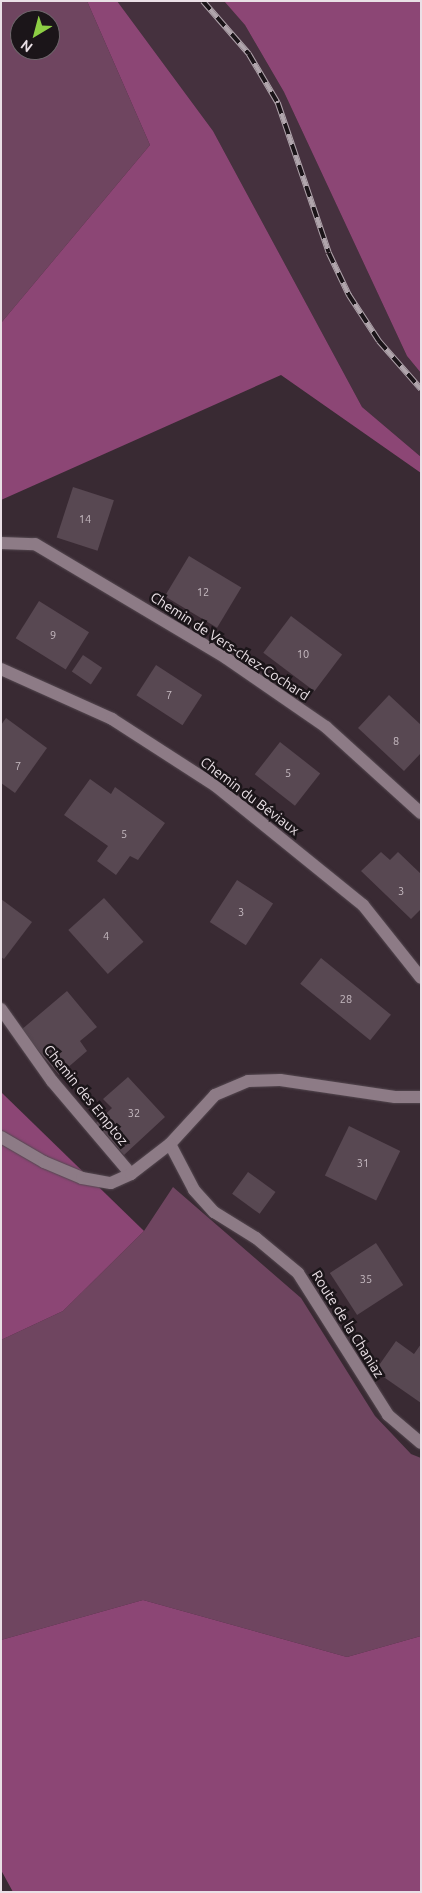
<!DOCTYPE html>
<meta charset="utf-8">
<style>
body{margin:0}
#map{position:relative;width:422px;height:1893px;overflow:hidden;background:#392a33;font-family:Ubuntu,sans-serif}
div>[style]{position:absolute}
.built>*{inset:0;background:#45313e}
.green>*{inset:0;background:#6f4560}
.forest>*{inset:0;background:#8c4675}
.building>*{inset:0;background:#584852;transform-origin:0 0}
.roads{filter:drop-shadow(0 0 1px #544850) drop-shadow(0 0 1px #544850)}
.minor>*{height:12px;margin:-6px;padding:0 6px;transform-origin:6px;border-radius:6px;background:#8d7b86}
.rail>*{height:5.5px;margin-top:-2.75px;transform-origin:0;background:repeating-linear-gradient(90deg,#1b1519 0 11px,#b0a5ac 0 22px);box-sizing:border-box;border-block:1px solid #b0a5ac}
span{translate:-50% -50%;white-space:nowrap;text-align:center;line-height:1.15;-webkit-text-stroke:5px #1b1519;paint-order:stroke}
.number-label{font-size:11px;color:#c6bac1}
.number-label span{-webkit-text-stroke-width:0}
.street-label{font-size:14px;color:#eae0e6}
.frame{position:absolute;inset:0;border:2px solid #eae0e6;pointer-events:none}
.north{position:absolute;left:10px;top:10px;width:50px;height:50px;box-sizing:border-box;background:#1b1519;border:1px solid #6e666b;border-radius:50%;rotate:217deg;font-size:14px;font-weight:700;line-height:20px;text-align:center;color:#eae0e6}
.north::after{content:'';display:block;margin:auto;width:18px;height:22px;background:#8dce44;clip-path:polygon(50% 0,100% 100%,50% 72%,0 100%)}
</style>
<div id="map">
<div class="built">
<i style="clip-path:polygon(117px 1px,224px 1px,245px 25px,284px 92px,407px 356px,421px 373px,421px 457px,362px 407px,213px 131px)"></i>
</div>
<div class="green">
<i style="clip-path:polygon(evenodd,1px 1px,87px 1px,150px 145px,1px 323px,1px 1px,20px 20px,50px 20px,50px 50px,20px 50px,20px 20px)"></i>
<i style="clip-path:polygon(173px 1187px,301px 1298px,375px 1416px,411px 1454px,421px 1458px,421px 1636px,347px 1657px,143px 1600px,1px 1640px,1px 1340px,63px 1311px,144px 1231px)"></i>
</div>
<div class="forest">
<i style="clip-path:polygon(87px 1px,117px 1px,213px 131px,362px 407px,421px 457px,421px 473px,281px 375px,1px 500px,1px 323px,150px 145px)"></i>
<i style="clip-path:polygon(224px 1px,421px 1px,421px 373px,407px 356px,284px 92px,245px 25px)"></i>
<i style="clip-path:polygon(1px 1092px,144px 1231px,63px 1311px,1px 1340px)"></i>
<i style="clip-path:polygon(143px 1600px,347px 1657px,421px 1636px,421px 1892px,13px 1892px,1px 1870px,1px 1640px)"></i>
</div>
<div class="building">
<i style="left:73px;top:487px;width:43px;height:53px;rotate:18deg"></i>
<i style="left:189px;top:556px;width:61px;height:47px;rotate:31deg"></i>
<i style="left:39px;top:601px;width:59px;height:44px;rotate:32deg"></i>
<i style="left:291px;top:616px;width:64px;height:46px;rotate:37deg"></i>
<i style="left:83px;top:655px;width:23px;height:20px;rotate:34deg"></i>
<i style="left:156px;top:665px;width:55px;height:36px;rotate:33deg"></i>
<i style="clip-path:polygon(389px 695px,421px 725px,421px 753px,404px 771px,358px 728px)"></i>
<i style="clip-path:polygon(6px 718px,47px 748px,15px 793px,1px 783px,1px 725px)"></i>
<i style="left:280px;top:742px;width:51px;height:41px;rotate:38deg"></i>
<i style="clip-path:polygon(90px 779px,111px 794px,115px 787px,165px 823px,138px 860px,130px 856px,116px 875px,97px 861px,108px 846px,64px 815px)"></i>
<i style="clip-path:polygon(381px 852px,390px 860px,398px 852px,421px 874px,421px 909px,411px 919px,361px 871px)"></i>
<i style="left:237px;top:880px;width:43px;height:50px;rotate:33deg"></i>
<i style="left:104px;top:898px;width:59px;height:48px;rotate:48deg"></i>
<i style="clip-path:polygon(1px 899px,32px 922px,4px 959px,1px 957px)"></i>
<i style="left:321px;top:958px;width:90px;height:33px;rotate:39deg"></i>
<i style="clip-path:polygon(67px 991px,97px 1027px,80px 1041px,87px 1051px,59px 1075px,21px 1030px)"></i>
<i style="clip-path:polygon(128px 1077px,165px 1117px,124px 1155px,96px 1123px,112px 1108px,103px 1099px)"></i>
<i style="left:349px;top:1126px;width:57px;height:55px;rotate:26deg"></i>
<i style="left:248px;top:1172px;width:34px;height:27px;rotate:36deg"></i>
<i style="left:376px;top:1243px;width:50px;height:55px;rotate:57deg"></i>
<i style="clip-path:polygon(396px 1341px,414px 1354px,421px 1344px,421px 1403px,375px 1371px)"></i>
</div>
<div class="roads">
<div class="minor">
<i style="left:1px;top:543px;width:34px;rotate:2deg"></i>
<i style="left:35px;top:544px;width:222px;rotate:30.8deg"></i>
<i style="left:226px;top:658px;width:121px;rotate:34.6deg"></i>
<i style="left:326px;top:727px;width:128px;rotate:42.2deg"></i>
<i style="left:1px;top:669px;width:122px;rotate:24.2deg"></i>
<i style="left:112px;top:719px;width:124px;rotate:32.8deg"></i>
<i style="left:216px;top:786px;width:189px;rotate:39deg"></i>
<i style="left:363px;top:905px;width:93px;rotate:51.5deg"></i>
<i style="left:1px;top:1009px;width:88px;rotate:54.7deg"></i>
<i style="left:52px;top:1081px;width:122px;rotate:49.7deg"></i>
<i style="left:421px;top:1097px;width:26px;rotate:180deg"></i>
<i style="left:395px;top:1097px;width:116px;rotate:-171.6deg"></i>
<i style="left:280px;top:1080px;width:32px;rotate:178deg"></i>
<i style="left:248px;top:1081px;width:36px;rotate:157deg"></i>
<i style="left:215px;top:1095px;width:67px;rotate:132.6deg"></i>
<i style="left:170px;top:1144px;width:52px;rotate:62.4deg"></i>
<i style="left:194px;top:1190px;width:30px;rotate:48deg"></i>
<i style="left:214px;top:1212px;width:49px;rotate:31.8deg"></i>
<i style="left:256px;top:1238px;width:55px;rotate:39.8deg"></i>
<i style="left:298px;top:1273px;width:168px;rotate:57.6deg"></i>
<i style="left:388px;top:1415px;width:43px;rotate:40.3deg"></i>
<i style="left:1px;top:1137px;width:50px;rotate:30.2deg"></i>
<i style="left:44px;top:1162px;width:41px;rotate:22.8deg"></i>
<i style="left:82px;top:1178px;width:29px;rotate:10deg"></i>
<i style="left:111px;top:1183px;width:22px;rotate:-24deg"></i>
<i style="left:131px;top:1174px;width:49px;rotate:-37.6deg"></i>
</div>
</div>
<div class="rail">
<i style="left:203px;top:1px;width:70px;rotate:49deg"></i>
<i style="left:249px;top:54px;width:57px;rotate:59.4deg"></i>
<i style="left:278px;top:103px;width:158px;rotate:71.2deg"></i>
<i style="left:329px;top:253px;width:47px;rotate:64.5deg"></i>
<i style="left:349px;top:295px;width:55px;rotate:56.9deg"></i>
<i style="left:379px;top:341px;width:64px;rotate:48.8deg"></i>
</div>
<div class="number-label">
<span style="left:85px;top:519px">14</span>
<span style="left:203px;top:592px">12</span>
<span style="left:53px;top:635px">9</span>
<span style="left:303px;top:654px">10</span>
<span style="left:169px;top:695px">7</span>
<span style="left:396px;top:741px">8</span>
<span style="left:18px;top:766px">7</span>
<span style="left:288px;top:773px">5</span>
<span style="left:124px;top:834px">5</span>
<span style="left:401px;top:891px">3</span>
<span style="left:241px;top:912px">3</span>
<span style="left:106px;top:936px">4</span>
<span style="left:346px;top:999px">28</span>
<span style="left:134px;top:1113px">32</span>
<span style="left:363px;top:1163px">31</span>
<span style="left:366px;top:1279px">35</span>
</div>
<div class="street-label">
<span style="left:230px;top:646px;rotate:33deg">Chemin de Vers-chez-Cochard</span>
<span style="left:250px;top:796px;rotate:37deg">Chemin du Béviaux</span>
<span style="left:86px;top:1095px;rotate:51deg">Chemin des Emptoz</span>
<span style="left:348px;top:1324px;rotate:58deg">Route de la Chaniaz</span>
</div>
<div class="frame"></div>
<div class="north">N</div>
</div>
